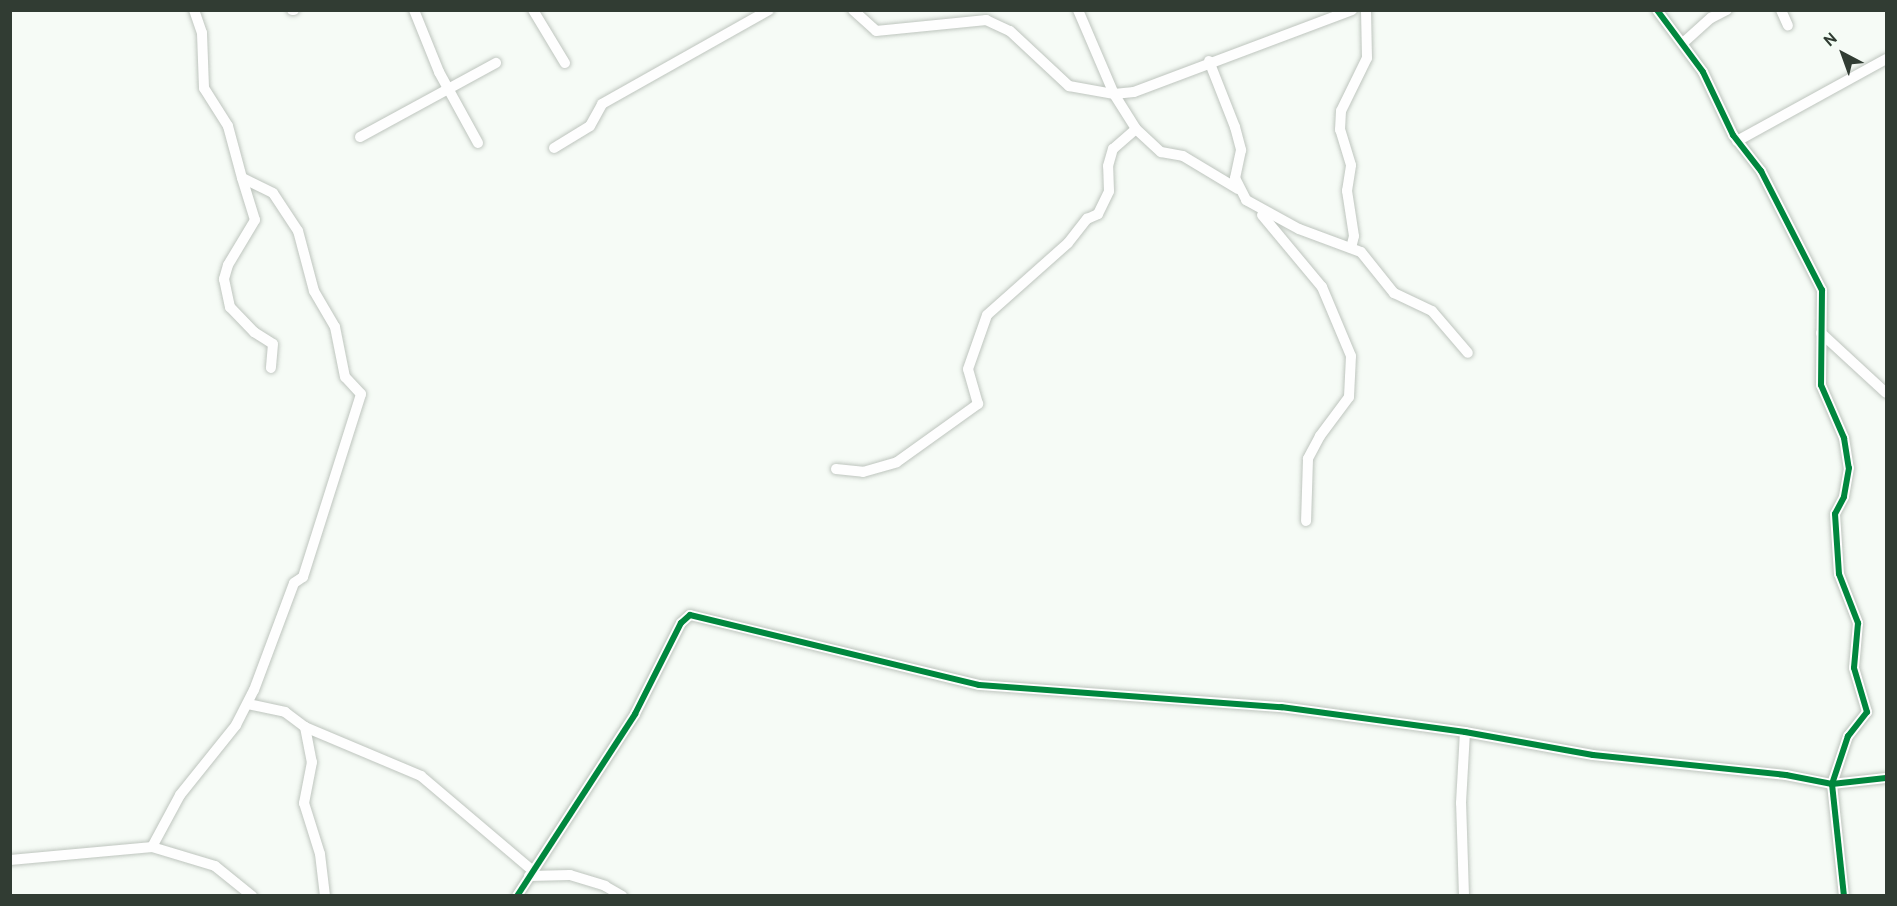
<!DOCTYPE html>
<style>
body{margin:0}
#map{position:relative;width:1897px;height:906px;overflow:hidden;background:#f6fbf6;font-family:Overpass,sans-serif}
div>[style]{position:absolute}
.roads{filter:drop-shadow(0 0 2px #bec5be) drop-shadow(0 0 2px #bec5be)}
.street>*{height:10px;margin:-5px;padding:0 5px;transform-origin:5px;border-radius:5px;background:#fefefe}
.cycleway>*{height:6px;margin:-3px;padding:0 3px;transform-origin:3px;border-radius:3px;background:#00873e}
span{translate:-50% -50%;white-space:nowrap;text-align:center;line-height:1.15;-webkit-text-stroke:4.5px #f3fef5;paint-order:stroke}
.frame{position:absolute;inset:0;border:12px solid #313c33;pointer-events:none}
.north{position:absolute;left:1813px;top:24px;width:60px;height:60px;-webkit-text-stroke:4px #f3fef5;paint-order:stroke;rotate:319deg;font-size:16px;font-weight:700;line-height:24px;text-align:center;color:#313c33}
.north::after{content:'';display:block;margin:auto;width:21px;height:27px;background:#313c33;clip-path:polygon(50% 0,100% 100%,50% 72%,0 100%)}
</style>
<div id="map">
<div class="roads">
<div class="street">
<i style="left:292px;top:10px;width:2px"></i>
<i style="left:414px;top:10px;width:67px;rotate:68deg"></i>
<i style="left:439px;top:72px;width:81px;rotate:61.2deg"></i>
<i style="left:533px;top:10px;width:62px;rotate:58.9deg"></i>
<i style="left:853px;top:10px;width:31px;rotate:42deg"></i>
<i style="left:876px;top:31px;width:111px;rotate:-5.7deg"></i>
<i style="left:986px;top:20px;width:26px;rotate:25deg"></i>
<i style="left:1010px;top:31px;width:81px;rotate:43deg"></i>
<i style="left:1069px;top:86px;width:46px;rotate:10.1deg"></i>
<i style="left:1114px;top:94px;width:20px;rotate:-6deg"></i>
<i style="left:1134px;top:92px;width:233px;rotate:-20.6deg"></i>
<i style="left:1078px;top:10px;width:91px;rotate:66.8deg"></i>
<i style="left:1114px;top:94px;width:41px;rotate:57.8deg"></i>
<i style="left:1136px;top:129px;width:34px;rotate:43deg"></i>
<i style="left:1161px;top:152px;width:22px;rotate:10deg"></i>
<i style="left:1183px;top:156px;width:64px;rotate:31deg"></i>
<i style="left:1657px;top:10px;width:77px;rotate:53.4deg"></i>
<i style="left:1703px;top:72px;width:70px;rotate:64.5deg"></i>
<i style="left:1733px;top:135px;width:46px;rotate:52.1deg"></i>
<i style="left:1761px;top:171px;width:134px;rotate:62.9deg"></i>
<i style="left:1822px;top:290px;width:95px;rotate:90.6deg"></i>
<i style="left:1821px;top:385px;width:58px;rotate:66.5deg"></i>
<i style="left:1844px;top:438px;width:30px;rotate:81deg"></i>
<i style="left:1849px;top:468px;width:29px;rotate:100deg"></i>
<i style="left:1844px;top:497px;width:19px;rotate:118deg"></i>
<i style="left:1835px;top:514px;width:60px;rotate:86.2deg"></i>
<i style="left:1839px;top:574px;width:53px;rotate:68.8deg"></i>
<i style="left:1858px;top:623px;width:45px;rotate:95.1deg"></i>
<i style="left:1854px;top:668px;width:46px;rotate:73.5deg"></i>
<i style="left:1867px;top:712px;width:31px;rotate:128deg"></i>
<i style="left:1848px;top:736px;width:51px;rotate:108.4deg"></i>
<i style="left:1832px;top:784px;width:113px;rotate:83.9deg"></i>
<i style="left:1781px;top:10px;width:17px;rotate:66deg"></i>
<i style="left:1683px;top:43px;width:38px;rotate:-42deg"></i>
<i style="left:1711px;top:18px;width:18px;rotate:-27deg"></i>
<i style="left:1209px;top:61px;width:71px;rotate:68.5deg"></i>
<i style="left:1235px;top:127px;width:24px;rotate:75deg"></i>
<i style="left:1241px;top:150px;width:29px;rotate:102deg"></i>
<i style="left:1235px;top:178px;width:25px;rotate:63deg"></i>
<i style="left:1246px;top:200px;width:60px;rotate:28.7deg"></i>
<i style="left:1299px;top:229px;width:66px;rotate:20.4deg"></i>
<i style="left:1361px;top:252px;width:53px;rotate:51.2deg"></i>
<i style="left:1394px;top:293px;width:42px;rotate:25.3deg"></i>
<i style="left:1432px;top:311px;width:55px;rotate:49.4deg"></i>
<i style="left:360px;top:137px;width:155px;rotate:-28.6deg"></i>
<i style="left:1737px;top:141px;width:170px;rotate:-28.8deg"></i>
<i style="left:554px;top:148px;width:42px;rotate:-31.4deg"></i>
<i style="left:590px;top:126px;width:25px;rotate:-61deg"></i>
<i style="left:602px;top:104px;width:192px;rotate:-29.4deg"></i>
<i style="left:242px;top:178px;width:44px;rotate:72.8deg"></i>
<i style="left:255px;top:220px;width:52px;rotate:121deg"></i>
<i style="left:228px;top:265px;width:15px;rotate:106deg"></i>
<i style="left:224px;top:279px;width:29px;rotate:78deg"></i>
<i style="left:230px;top:307px;width:35px;rotate:46deg"></i>
<i style="left:254px;top:332px;width:22px;rotate:32deg"></i>
<i style="left:273px;top:344px;width:24px;rotate:95deg"></i>
<i style="left:1262px;top:215px;width:94px;rotate:50.2deg"></i>
<i style="left:1322px;top:287px;width:75px;rotate:67.2deg"></i>
<i style="left:1351px;top:356px;width:41px;rotate:92.8deg"></i>
<i style="left:1349px;top:397px;width:49px;rotate:126.6deg"></i>
<i style="left:1320px;top:436px;width:26px;rotate:118deg"></i>
<i style="left:1308px;top:459px;width:62px;rotate:91.8deg"></i>
<i style="left:1351px;top:248px;width:12px;rotate:-76deg"></i>
<i style="left:1354px;top:236px;width:46px;rotate:-98.8deg"></i>
<i style="left:1347px;top:191px;width:26px;rotate:-81deg"></i>
<i style="left:1351px;top:165px;width:37px;rotate:-107deg"></i>
<i style="left:1340px;top:130px;width:19px;rotate:-87deg"></i>
<i style="left:1341px;top:111px;width:59px;rotate:-63.9deg"></i>
<i style="left:1367px;top:58px;width:48px;rotate:-91.2deg"></i>
<i style="left:1821px;top:333px;width:88px;rotate:42.7deg"></i>
<i style="left:836px;top:469px;width:27px;rotate:6deg"></i>
<i style="left:863px;top:472px;width:35px;rotate:-16deg"></i>
<i style="left:897px;top:462px;width:100px;rotate:-35.6deg"></i>
<i style="left:978px;top:404px;width:36px;rotate:-106deg"></i>
<i style="left:968px;top:369px;width:57px;rotate:-70.6deg"></i>
<i style="left:987px;top:315px;width:108px;rotate:-41.6deg"></i>
<i style="left:1068px;top:243px;width:31px;rotate:-52deg"></i>
<i style="left:1087px;top:219px;width:12px;rotate:-24deg"></i>
<i style="left:1098px;top:214px;width:25px;rotate:-64deg"></i>
<i style="left:1109px;top:191px;width:25px;rotate:-92deg"></i>
<i style="left:1108px;top:166px;width:18px;rotate:-74deg"></i>
<i style="left:1113px;top:149px;width:30px;rotate:-41deg"></i>
<i style="left:248px;top:704px;width:38px;rotate:12deg"></i>
<i style="left:285px;top:712px;width:25px;rotate:37deg"></i>
<i style="left:305px;top:727px;width:36px;rotate:79deg"></i>
<i style="left:312px;top:762px;width:42px;rotate:101deg"></i>
<i style="left:304px;top:803px;width:53px;rotate:72.6deg"></i>
<i style="left:320px;top:854px;width:42px;rotate:83.2deg"></i>
<i style="left:305px;top:727px;width:126px;rotate:22.9deg"></i>
<i style="left:421px;top:776px;width:145px;rotate:40.3deg"></i>
<i style="left:152px;top:847px;width:59px;rotate:-61.7deg"></i>
<i style="left:180px;top:795px;width:90px;rotate:-51.3deg"></i>
<i style="left:236px;top:725px;width:39px;rotate:-63deg"></i>
<i style="left:254px;top:690px;width:114px;rotate:-69.5deg"></i>
<i style="left:294px;top:583px;width:11px;rotate:-34deg"></i>
<i style="left:303px;top:577px;width:192px;rotate:-72.4deg"></i>
<i style="left:361px;top:394px;width:23px;rotate:-133deg"></i>
<i style="left:345px;top:377px;width:51px;rotate:-101.3deg"></i>
<i style="left:335px;top:327px;width:42px;rotate:-120.3deg"></i>
<i style="left:314px;top:291px;width:62px;rotate:-104.9deg"></i>
<i style="left:298px;top:231px;width:45px;rotate:-123.3deg"></i>
<i style="left:273px;top:193px;width:34px;rotate:-154deg"></i>
<i style="left:242px;top:178px;width:54px;rotate:-105.1deg"></i>
<i style="left:228px;top:126px;width:45px;rotate:-122.3deg"></i>
<i style="left:204px;top:88px;width:55px;rotate:-92.1deg"></i>
<i style="left:202px;top:33px;width:24px;rotate:-109deg"></i>
<i style="left:10px;top:860px;width:143px;rotate:-5.2deg"></i>
<i style="left:152px;top:847px;width:66px;rotate:16.8deg"></i>
<i style="left:215px;top:866px;width:48px;rotate:39deg"></i>
<i style="left:529px;top:876px;width:41px;rotate:-1.4deg"></i>
<i style="left:570px;top:875px;width:37px;rotate:17deg"></i>
<i style="left:605px;top:886px;width:20px;rotate:30deg"></i>
<i style="left:517px;top:896px;width:217px;rotate:-57deg"></i>
<i style="left:635px;top:714px;width:102px;rotate:-63.2deg"></i>
<i style="left:681px;top:623px;width:12px;rotate:-42deg"></i>
<i style="left:690px;top:615px;width:297px;rotate:13.6deg"></i>
<i style="left:979px;top:685px;width:303px;rotate:4.2deg"></i>
<i style="left:1281px;top:707px;width:186px;rotate:7.7deg"></i>
<i style="left:1465px;top:732px;width:130px;rotate:10.2deg"></i>
<i style="left:1593px;top:755px;width:194px;rotate:5.9deg"></i>
<i style="left:1786px;top:775px;width:47px;rotate:11.1deg"></i>
<i style="left:1832px;top:784px;width:54px;rotate:-6.3deg"></i>
<i style="left:1464px;top:896px;width:93px;rotate:-91.8deg"></i>
<i style="left:1461px;top:803px;width:71px;rotate:-86.8deg"></i>
</div>
</div>
<div class="cycleway">
<i style="left:1657px;top:10px;width:77px;rotate:53.4deg"></i>
<i style="left:1703px;top:72px;width:70px;rotate:64.5deg"></i>
<i style="left:1733px;top:135px;width:46px;rotate:52.1deg"></i>
<i style="left:1761px;top:171px;width:134px;rotate:62.9deg"></i>
<i style="left:1822px;top:290px;width:95px;rotate:90.6deg"></i>
<i style="left:1821px;top:385px;width:58px;rotate:66.5deg"></i>
<i style="left:1844px;top:438px;width:30px;rotate:81deg"></i>
<i style="left:1849px;top:468px;width:29px;rotate:100deg"></i>
<i style="left:1844px;top:497px;width:19px;rotate:118deg"></i>
<i style="left:1835px;top:514px;width:60px;rotate:86.2deg"></i>
<i style="left:1839px;top:574px;width:53px;rotate:68.8deg"></i>
<i style="left:1858px;top:623px;width:45px;rotate:95.1deg"></i>
<i style="left:1854px;top:668px;width:46px;rotate:73.5deg"></i>
<i style="left:1867px;top:712px;width:31px;rotate:128deg"></i>
<i style="left:1848px;top:736px;width:51px;rotate:108.4deg"></i>
<i style="left:1832px;top:784px;width:113px;rotate:83.9deg"></i>
<i style="left:517px;top:896px;width:217px;rotate:-57deg"></i>
<i style="left:635px;top:714px;width:102px;rotate:-63.2deg"></i>
<i style="left:681px;top:623px;width:12px;rotate:-42deg"></i>
<i style="left:690px;top:615px;width:297px;rotate:13.6deg"></i>
<i style="left:979px;top:685px;width:303px;rotate:4.2deg"></i>
<i style="left:1281px;top:707px;width:186px;rotate:7.7deg"></i>
<i style="left:1465px;top:732px;width:130px;rotate:10.2deg"></i>
<i style="left:1593px;top:755px;width:194px;rotate:5.9deg"></i>
<i style="left:1786px;top:775px;width:47px;rotate:11.1deg"></i>
<i style="left:1832px;top:784px;width:54px;rotate:-6.3deg"></i>
</div>
<div class="frame"></div>
<div class="north">N</div>
</div>
